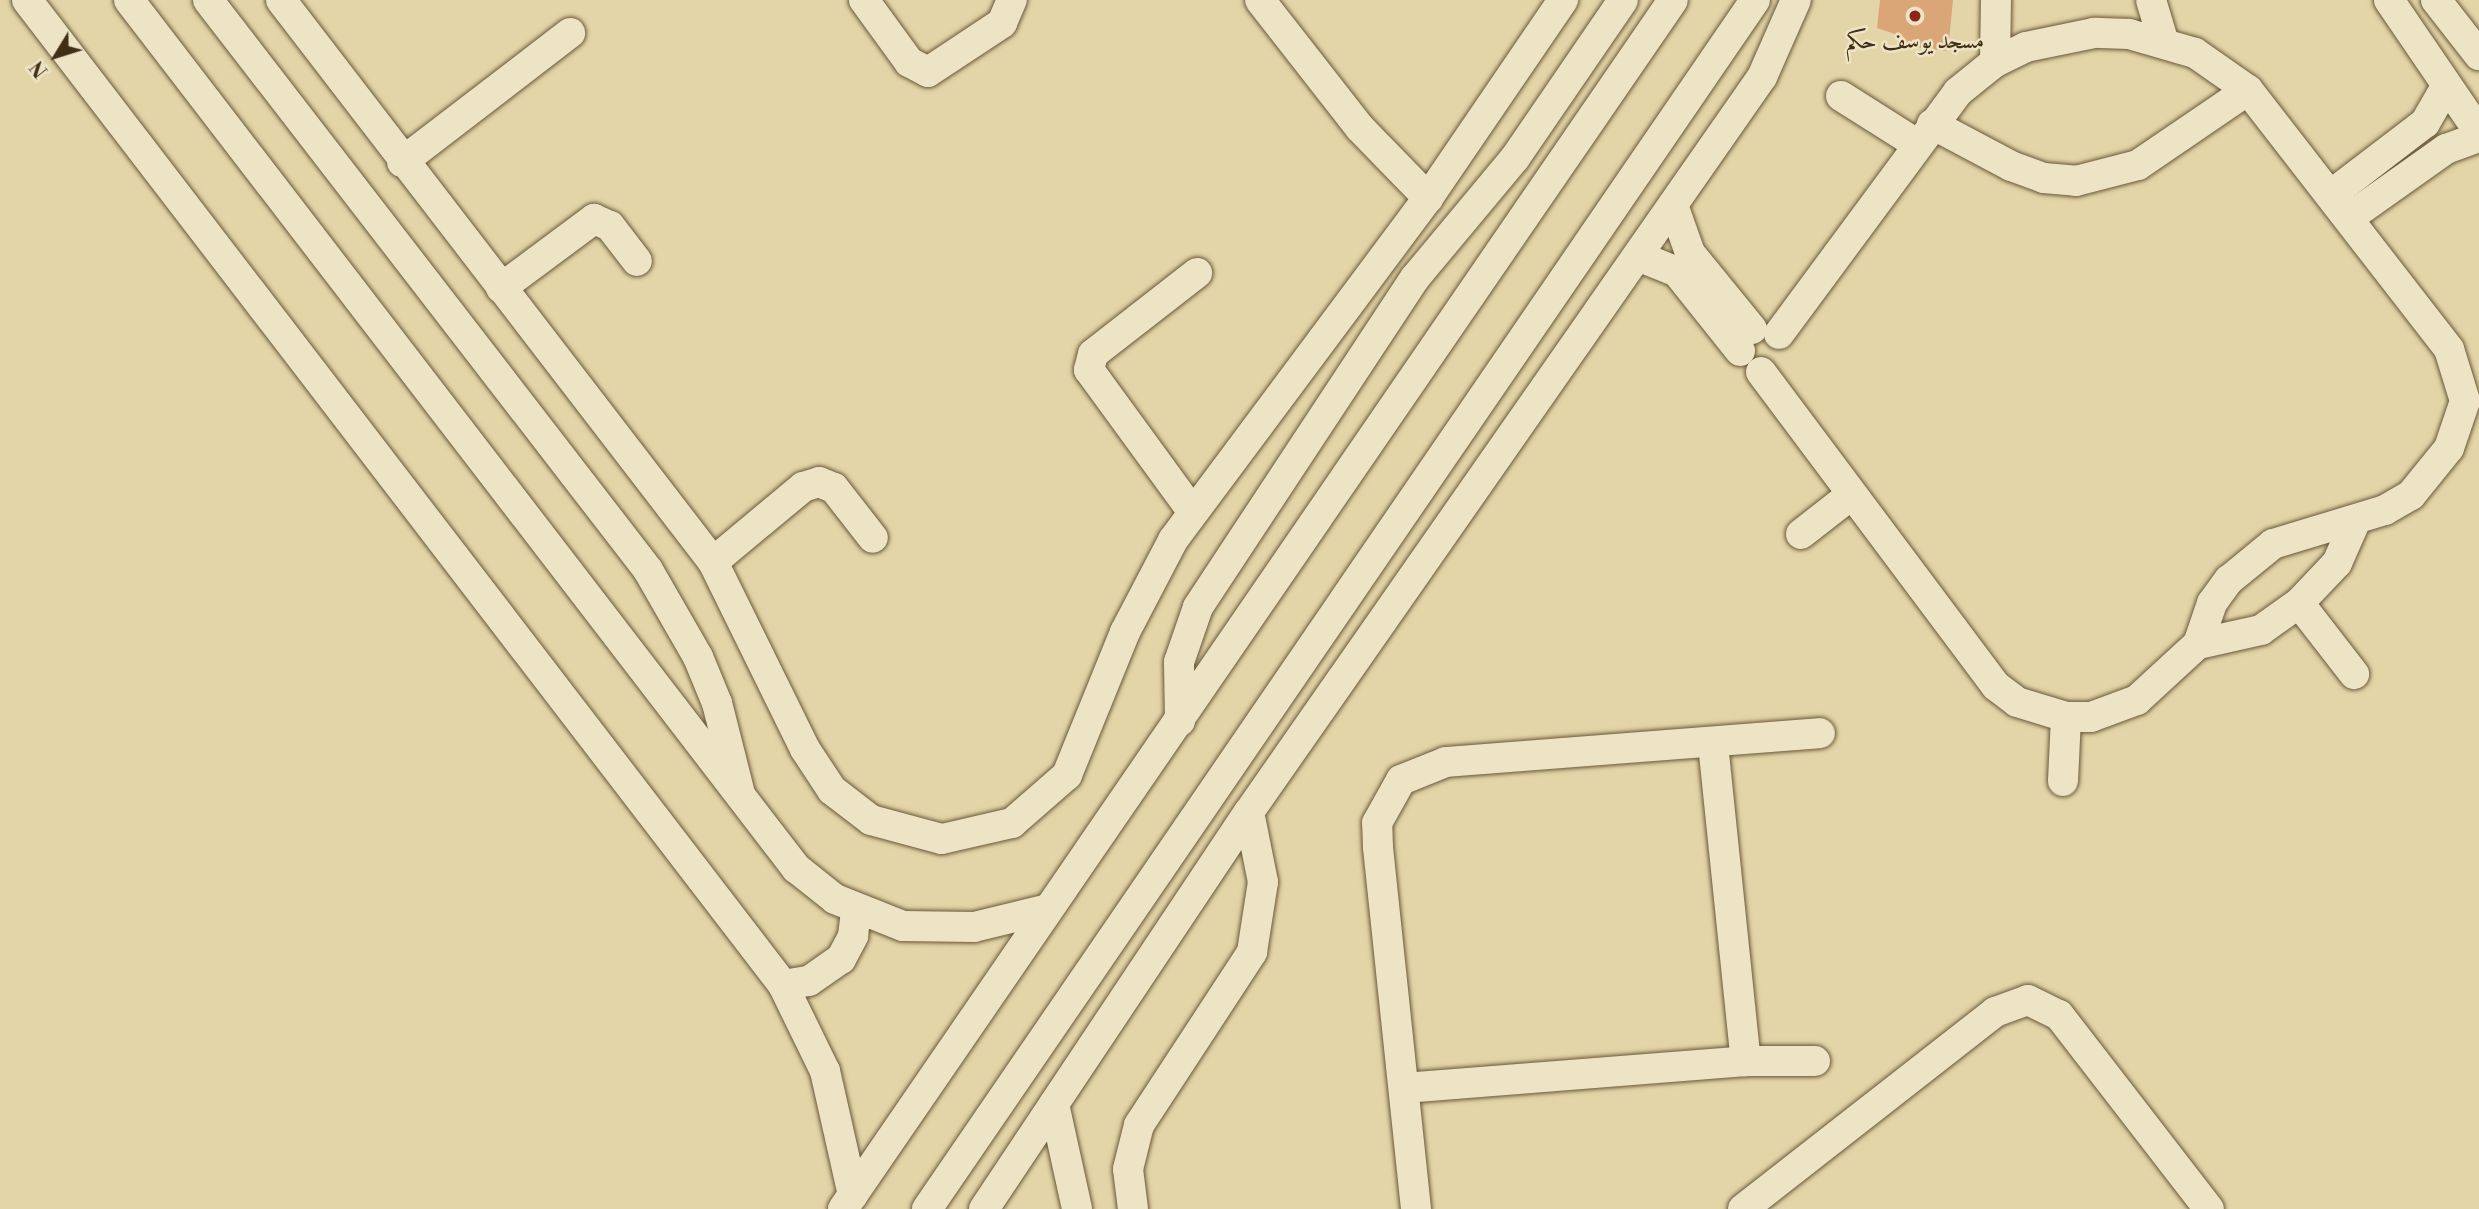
<!DOCTYPE html>
<meta charset="utf-8">
<style>
body{margin:0}
#map{position:relative;width:2479px;height:1209px;overflow:hidden;background:#e3d5a7;font-family:"Libre Bodoni",Amiri,serif}
div>[style]{position:absolute}
.building>*{inset:0;background:#daa678}
.roads{filter:drop-shadow(0 0 2px #69583a) drop-shadow(0 0 2px #69583a)}
.minor>*{height:30px;margin:-15px;padding:0 15px;transform-origin:15px;border-radius:15px;background:#ede4c6}
.dots>*{width:19px;height:19px;translate:-50% -50%;box-sizing:border-box;border:4px solid #ede4c6;border-radius:50%}
span{translate:-50% -50%;white-space:nowrap;text-align:center;line-height:1.15;-webkit-text-stroke:5px #ede4c6;paint-order:stroke}
.poi-label{font-size:24px;color:#402e16}
.north{position:absolute;left:21px;top:21px;width:70px;height:70px;-webkit-text-stroke:5px #ede4c6;paint-order:stroke;rotate:232deg;font-size:19px;font-weight:700;line-height:28px;text-align:center;color:#402e16}
.north::after{content:'';display:block;margin:auto;width:24px;height:32px;background:#402e16;clip-path:polygon(50% 0,100% 100%,50% 72%,0 100%)}
</style>
<div id="map">
<div class="building">
<i style="clip-path:polygon(1880px 0,1953px 0,1948px 51px,1903px 46px,1904px 37px,1877px 28px)"></i>
</div>
<div class="roads">
<div class="minor">
<i style="left:27px;top:0;width:1242px;rotate:52.49deg"></i>
<i style="left:783px;top:985px;width:96px;rotate:64deg"></i>
<i style="left:825px;top:1071px;width:127px;rotate:77.3deg"></i>
<i style="left:129px;top:0;width:1095px;rotate:52.46deg"></i>
<i style="left:796px;top:868px;width:50px;rotate:38.5deg"></i>
<i style="left:835px;top:899px;width:73px;rotate:21.7deg"></i>
<i style="left:903px;top:926px;width:71px;rotate:0.8deg"></i>
<i style="left:974px;top:927px;width:76px;rotate:-13.7deg"></i>
<i style="left:208px;top:0;width:720px;rotate:52.33deg"></i>
<i style="left:648px;top:570px;width:100px;rotate:60.1deg"></i>
<i style="left:698px;top:657px;width:50px;rotate:67.6deg"></i>
<i style="left:717px;top:703px;width:94px;rotate:75.8deg"></i>
<i style="left:281px;top:0;width:709px;rotate:52.45deg"></i>
<i style="left:713px;top:562px;width:208px;rotate:63.8deg"></i>
<i style="left:805px;top:749px;width:49px;rotate:56.6deg"></i>
<i style="left:832px;top:790px;width:49px;rotate:37.6deg"></i>
<i style="left:871px;top:820px;width:73px;rotate:15deg"></i>
<i style="left:942px;top:839px;width:72px;rotate:-12.9deg"></i>
<i style="left:1012px;top:823px;width:73px;rotate:-41.1deg"></i>
<i style="left:1067px;top:775px;width:154px;rotate:-67.9deg"></i>
<i style="left:1125px;top:632px;width:104px;rotate:-62.4deg"></i>
<i style="left:1173px;top:540px;width:427px;rotate:-53.3deg"></i>
<i style="left:1428px;top:198px;width:240px;rotate:-55.7deg"></i>
<i style="left:864px;top:0;width:77px;rotate:54deg"></i>
<i style="left:909px;top:62px;width:21px;rotate:28deg"></i>
<i style="left:928px;top:72px;width:89px;rotate:-33.5deg"></i>
<i style="left:1002px;top:23px;width:25px;rotate:-67deg"></i>
<i style="left:1260px;top:0;width:162px;rotate:52deg"></i>
<i style="left:1360px;top:128px;width:98px;rotate:45.8deg"></i>
<i style="left:2151px;top:0;width:42px;rotate:73.3deg"></i>
<i style="left:2389px;top:0;width:160px;rotate:55.7deg"></i>
<i style="left:2436px;top:0;width:70px;rotate:52deg"></i>
<i style="left:1995px;top:62px;width:62px;rotate:-89.1deg"></i>
<i style="left:1841px;top:96px;width:90px;rotate:32.3deg"></i>
<i style="left:1932px;top:124px;width:89px;rotate:28deg"></i>
<i style="left:2011px;top:166px;width:35px;rotate:20deg"></i>
<i style="left:2044px;top:178px;width:32px;rotate:5deg"></i>
<i style="left:2076px;top:181px;width:64px;rotate:-14.5deg"></i>
<i style="left:2138px;top:165px;width:133px;rotate:-34.3deg"></i>
<i style="left:402px;top:162px;width:212px;rotate:-37.5deg"></i>
<i style="left:2332px;top:194px;width:117px;rotate:-37.4deg"></i>
<i style="left:2425px;top:123px;width:39px;rotate:-60deg"></i>
<i style="left:1673px;top:205px;width:51px;rotate:70.5deg"></i>
<i style="left:1690px;top:253px;width:98px;rotate:50.8deg"></i>
<i style="left:2350px;top:217px;width:118px;rotate:-35.3deg"></i>
<i style="left:2446px;top:149px;width:35px;rotate:-20deg"></i>
<i style="left:1638px;top:256px;width:42px;rotate:22.3deg"></i>
<i style="left:1677px;top:272px;width:101px;rotate:51.4deg"></i>
<i style="left:501px;top:288px;width:116px;rotate:-36.6deg"></i>
<i style="left:594px;top:219px;width:17px;rotate:24deg"></i>
<i style="left:610px;top:226px;width:44px;rotate:52.4deg"></i>
<i style="left:1761px;top:372px;width:392px;rotate:53.2deg"></i>
<i style="left:1996px;top:686px;width:26px;rotate:37deg"></i>
<i style="left:2017px;top:702px;width:51px;rotate:17deg"></i>
<i style="left:2066px;top:717px;width:25px"></i>
<i style="left:2091px;top:717px;width:49px;rotate:-20.3deg"></i>
<i style="left:2137px;top:700px;width:83px;rotate:-42.6deg"></i>
<i style="left:2198px;top:644px;width:43px;rotate:-71.1deg"></i>
<i style="left:2212px;top:603px;width:29px;rotate:-54deg"></i>
<i style="left:2229px;top:580px;width:57px;rotate:-39.3deg"></i>
<i style="left:2273px;top:544px;width:117px;rotate:-16.9deg"></i>
<i style="left:2385px;top:510px;width:30px;rotate:-30deg"></i>
<i style="left:2411px;top:495px;width:60px;rotate:-51deg"></i>
<i style="left:2449px;top:448px;width:50px;rotate:-71.2deg"></i>
<i style="left:2465px;top:401px;width:54px;rotate:-107.1deg"></i>
<i style="left:2449px;top:349px;width:328px;rotate:-127.8deg"></i>
<i style="left:2248px;top:90px;width:65px;rotate:-145.1deg"></i>
<i style="left:2195px;top:53px;width:69px;rotate:-163.9deg"></i>
<i style="left:2129px;top:34px;width:35px;rotate:-178deg"></i>
<i style="left:2094px;top:33px;width:69px;rotate:168.4deg"></i>
<i style="left:2026px;top:47px;width:34px;rotate:154deg"></i>
<i style="left:1995px;top:62px;width:48px;rotate:141deg"></i>
<i style="left:1958px;top:92px;width:301px;rotate:126.5deg"></i>
<i style="left:1192px;top:511px;width:175px;rotate:-126.1deg"></i>
<i style="left:1089px;top:370px;width:16px;rotate:-76deg"></i>
<i style="left:1093px;top:354px;width:132px;rotate:-37.9deg"></i>
<i style="left:1801px;top:534px;width:63px;rotate:-38deg"></i>
<i style="left:713px;top:562px;width:117px;rotate:-39.8deg"></i>
<i style="left:803px;top:487px;width:17px;rotate:-17deg"></i>
<i style="left:819px;top:482px;width:16px;rotate:22deg"></i>
<i style="left:834px;top:488px;width:63px;rotate:52deg"></i>
<i style="left:2299px;top:603px;width:90px;rotate:52.2deg"></i>
<i style="left:2198px;top:644px;width:65px;rotate:-12.5deg"></i>
<i style="left:2261px;top:630px;width:47px;rotate:-35.4deg"></i>
<i style="left:2299px;top:603px;width:55px;rotate:-46.5deg"></i>
<i style="left:2337px;top:563px;width:47px;rotate:-66.2deg"></i>
<i style="left:1180px;top:721px;width:59px;rotate:-91deg"></i>
<i style="left:1179px;top:662px;width:58px;rotate:-70.9deg"></i>
<i style="left:1198px;top:607px;width:394px;rotate:-56.6deg"></i>
<i style="left:1415px;top:278px;width:156px;rotate:-50.2deg"></i>
<i style="left:1515px;top:158px;width:191px;rotate:-55.6deg"></i>
<i style="left:1713px;top:744px;width:319px;rotate:84.1deg"></i>
<i style="left:2063px;top:781px;width:64px;rotate:-87.3deg"></i>
<i style="left:783px;top:985px;width:26px;rotate:-9deg"></i>
<i style="left:809px;top:981px;width:39px;rotate:-35deg"></i>
<i style="left:841px;top:959px;width:26px;rotate:-62deg"></i>
<i style="left:853px;top:936px;width:26px;rotate:-83deg"></i>
<i style="left:1404px;top:1088px;width:343px;rotate:-4.5deg"></i>
<i style="left:1746px;top:1061px;width:69px"></i>
<i style="left:1054px;top:1104px;width:107px;rotate:77.6deg"></i>
<i style="left:843px;top:1209px;width:1466px;rotate:-55.53deg"></i>
<i style="left:927px;top:1209px;width:1465px;rotate:-55.59deg"></i>
<i style="left:984px;top:1209px;width:477px;rotate:-56.3deg"></i>
<i style="left:1249px;top:812px;width:896px;rotate:-55.09deg"></i>
<i style="left:1762px;top:77px;width:84px;rotate:-66.2deg"></i>
<i style="left:1133px;top:1209px;width:40px;rotate:-97.1deg"></i>
<i style="left:1128px;top:1169px;width:45px;rotate:-76deg"></i>
<i style="left:1139px;top:1125px;width:207px;rotate:-56.8deg"></i>
<i style="left:1252px;top:952px;width:71px;rotate:-81.1deg"></i>
<i style="left:1263px;top:882px;width:71px;rotate:-101.3deg"></i>
<i style="left:1416px;top:1209px;width:364px;rotate:-96deg"></i>
<i style="left:1378px;top:847px;width:24px;rotate:-92deg"></i>
<i style="left:1377px;top:823px;width:49px;rotate:-60.8deg"></i>
<i style="left:1401px;top:780px;width:48px;rotate:-21.8deg"></i>
<i style="left:1446px;top:762px;width:375px;rotate:-4.4deg"></i>
<i style="left:1743px;top:1209px;width:320px;rotate:-38deg"></i>
<i style="left:1995px;top:1012px;width:35px;rotate:-20deg"></i>
<i style="left:2028px;top:1000px;width:34px;rotate:26deg"></i>
<i style="left:2059px;top:1015px;width:245px;rotate:52.3deg"></i>
</div>
</div>
<div class="dots">
<i style="left:1915px;top:16px;background:#8f2418"></i>
</div>
<div class="poi-label">
<span style="left:1915px;top:42px">مسجد يوسف حكم</span>
</div>
<div class="north">N</div>
</div>
